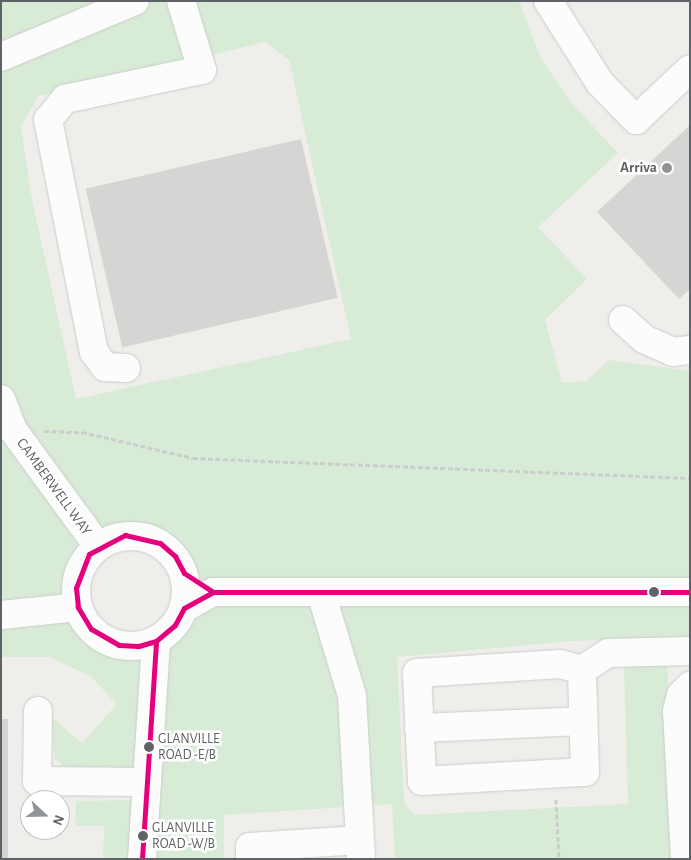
<!DOCTYPE html>
<style>
body{margin:0}
#map{position:relative;width:691px;height:860px;overflow:hidden;background:#efeeea;font-family:"Alegreya Sans",sans-serif}
div>[style]{position:absolute}
.green>*{inset:0;background:#d8ebd6}
.building>*{inset:0;background:#d6d5d3;transform-origin:0 0}
.path>*{height:3px;margin-top:-1.5px;transform-origin:0;background:repeating-linear-gradient(90deg,#cacfcc 0 5px,transparent 0 7.5px)}
.roads{filter:drop-shadow(0 0 1px #cbcccc) drop-shadow(0 0 1px #cbcccc)}
.minor>*{height:28px;margin:-14px;padding:0 14px;transform-origin:14px;border-radius:14px;background:#fdfcfc}
.minor>.ring{margin:-14px;padding:0;box-sizing:content-box;background:none;border:28px solid #fdfcfc;border-radius:50%}
.bus-1>*{height:5px;margin:-2.5px;padding:0 2.5px;transform-origin:2.5px;border-radius:2.5px;background:#e5007d}
.dots>*{width:14px;height:14px;translate:-50% -50%;box-sizing:border-box;border:2px solid #fff;border-radius:50%}
span{translate:-50% -50%;white-space:nowrap;text-align:center;line-height:1.15;-webkit-text-stroke:5px #fff;paint-order:stroke}
.bus-label{font-size:14px;color:#5f6368}
.left{translate:0 -50%;text-align:left}
.poi-label{font-size:15px;color:#5f6368;font-weight:700}
.right{translate:-100% -50%;text-align:right}
.street-label{font-size:15px;color:#5f6368}
.frame{position:absolute;inset:0;border:2px solid #5f6368;pointer-events:none}
.north{position:absolute;left:20px;top:790px;width:50px;height:50px;box-sizing:border-box;background:#fff;border:1px solid #bfc1c3;border-radius:50%;rotate:111deg;font-size:14px;font-weight:700;line-height:20px;text-align:center;color:#5f6368}
.north::after{content:'';display:block;margin:auto;width:18px;height:22px;background:#919496;clip-path:polygon(50% 0,100% 100%,50% 72%,0 100%)}
</style>
<div id="map">
<div class="green">
<i style="clip-path:polygon(evenodd,1px 1px,519px 1px,541px 59px,574px 106px,618px 153px,538px 227px,587px 279px,545px 320px,562px 383px,586px 381px,609px 360px,690px 371px,690px 637px,572px 641px,397px 657px,404px 803px,414px 815px,628px 804px,624px 665px,667px 663px,678px 859px,395px 859px,392px 804px,224px 815px,224px 859px,142px 859px,147px 782px,115px 782px,115px 767px,67px 768px,55px 759px,50px 716px,82px 743px,117px 704px,90px 676px,50px 657px,1px 657px,1px 1px,265px 42px,289px 60px,351px 339px,76px 399px,31px 195px,21px 126px,39px 96px,265px 42px,1px 1px,125px 535px,160px 543px,175px 556px,184px 573px,213px 592px,184px 608px,175px 625px,156px 641px,138px 646px,101px 638px,78px 607px,79px 571px,89px 554px,125px 535px)"></i>
<i style="clip-path:polygon(133px 800px,129px 859px,103px 859px,104px 826px,75px 826px,76px 801px)"></i>
</div>
<div class="building">
<i style="clip-path:polygon(690px 125px,690px 289px,679px 299px,597px 212px)"></i>
<i style="left:301px;top:139px;width:163px;height:221px;rotate:77deg"></i>
<i style="left:1px;top:719px;width:7px;height:140px"></i>
</div>
<div class="path">
<i style="left:44px;top:431px;width:38px;rotate:2deg"></i>
<i style="left:82px;top:432px;width:114px;rotate:13.2deg"></i>
<i style="left:193px;top:458px;width:497px;rotate:2.3deg"></i>
<i style="left:556px;top:799px;width:60px;rotate:87.1deg"></i>
</div>
<div class="roads">
<div class="minor">
<i style="left:548px;top:1px;width:97px;rotate:57.6deg"></i>
<i style="left:600px;top:83px;width:52px;rotate:45.8deg"></i>
<i style="left:636px;top:120px;width:74px;rotate:-43.4deg"></i>
<i style="left:1px;top:57px;width:145px;rotate:-22.7deg"></i>
<i style="left:623px;top:320px;width:28px;rotate:42deg"></i>
<i style="left:644px;top:339px;width:32px;rotate:24deg"></i>
<i style="left:673px;top:352px;width:17px;rotate:-7deg"></i>
<i style="left:126px;top:368px;width:21px;rotate:-177deg"></i>
<i style="left:105px;top:367px;width:19px;rotate:-126deg"></i>
<i style="left:94px;top:352px;width:237px;rotate:-101.2deg"></i>
<i style="left:48px;top:120px;width:27px;rotate:-51deg"></i>
<i style="left:65px;top:99px;width:140px;rotate:-12deg"></i>
<i style="left:202px;top:70px;width:72px;rotate:-106.9deg"></i>
<i style="left:1px;top:399px;width:33px;rotate:69deg"></i>
<i style="left:13px;top:430px;width:144px;rotate:53.8deg"></i>
<i class="ring" style="left:76px;top:536px;width:82px;height:82px"></i>
<i style="left:321px;top:593px;width:108px;rotate:73.2deg"></i>
<i style="left:352px;top:696px;width:163px;rotate:86.8deg"></i>
<i style="left:184px;top:608px;width:33px;rotate:-29deg"></i>
<i style="left:213px;top:592px;width:477px"></i>
<i style="left:1px;top:615px;width:77px;rotate:-5.9deg"></i>
<i style="left:582px;top:670px;width:23px;rotate:-165deg"></i>
<i style="left:560px;top:664px;width:143px;rotate:176.4deg"></i>
<i style="left:417px;top:673px;width:108px;rotate:87.3deg"></i>
<i style="left:422px;top:781px;width:163px;rotate:-3.2deg"></i>
<i style="left:585px;top:772px;width:102px;rotate:-91.7deg"></i>
<i style="left:582px;top:670px;width:31px;rotate:-33deg"></i>
<i style="left:608px;top:653px;width:82px;rotate:-1.4deg"></i>
<i style="left:38px;top:711px;width:70px;rotate:90.8deg"></i>
<i style="left:37px;top:781px;width:110px;rotate:0.5deg"></i>
<i style="left:419px;top:728px;width:164px;rotate:-2.4deg"></i>
<i style="left:142px;top:859px;width:218px;rotate:-86.3deg"></i>
<i style="left:250px;top:859px;width:12px;rotate:-90deg"></i>
<i style="left:250px;top:847px;width:110px;rotate:-3.6deg"></i>
<i style="left:685px;top:859px;width:148px;rotate:-93.1deg"></i>
<i style="left:677px;top:711px;width:16px;rotate:-76deg"></i>
<i style="left:681px;top:695px;width:13px;rotate:-45deg"></i>
</div>
</div>
<div class="bus-1">
<i style="left:125px;top:535px;width:36px;rotate:13deg"></i>
<i style="left:160px;top:543px;width:20px;rotate:41deg"></i>
<i style="left:175px;top:556px;width:19px;rotate:62deg"></i>
<i style="left:184px;top:573px;width:35px;rotate:33deg"></i>
<i style="left:213px;top:592px;width:33px;rotate:151deg"></i>
<i style="left:184px;top:608px;width:19px;rotate:118deg"></i>
<i style="left:175px;top:625px;width:25px;rotate:140deg"></i>
<i style="left:156px;top:641px;width:19px;rotate:164deg"></i>
<i style="left:138px;top:646px;width:19px;rotate:-177deg"></i>
<i style="left:119px;top:645px;width:32px;rotate:-150deg"></i>
<i style="left:91px;top:629px;width:26px;rotate:-121deg"></i>
<i style="left:78px;top:607px;width:19px;rotate:-96deg"></i>
<i style="left:76px;top:588px;width:36px;rotate:-69deg"></i>
<i style="left:89px;top:554px;width:41px;rotate:-27.8deg"></i>
<i style="left:213px;top:592px;width:477px"></i>
<i style="left:142px;top:859px;width:218px;rotate:-86.3deg"></i>
</div>
<div class="dots">
<i style="left:667px;top:168px;background:#919496"></i>
<i style="left:654px;top:592px;background:#5f6368"></i>
<i style="left:149px;top:747px;background:#5f6368"></i>
<i style="left:143px;top:836px;background:#5f6368"></i>
</div>
<div class="bus-label">
<span class="left" style="left:158px;top:747px">GLANVILLE<br>ROAD -E/B</span>
<span class="left" style="left:152px;top:836px">GLANVILLE<br>ROAD -W/B</span>
</div>
<div class="poi-label">
<span class="right" style="left:657px;top:168px">Arriva</span>
</div>
<div class="street-label">
<span style="left:54px;top:487px;rotate:54deg">CAMBERWELL WAY</span>
</div>
<div class="frame"></div>
<div class="north">N</div>
</div>
